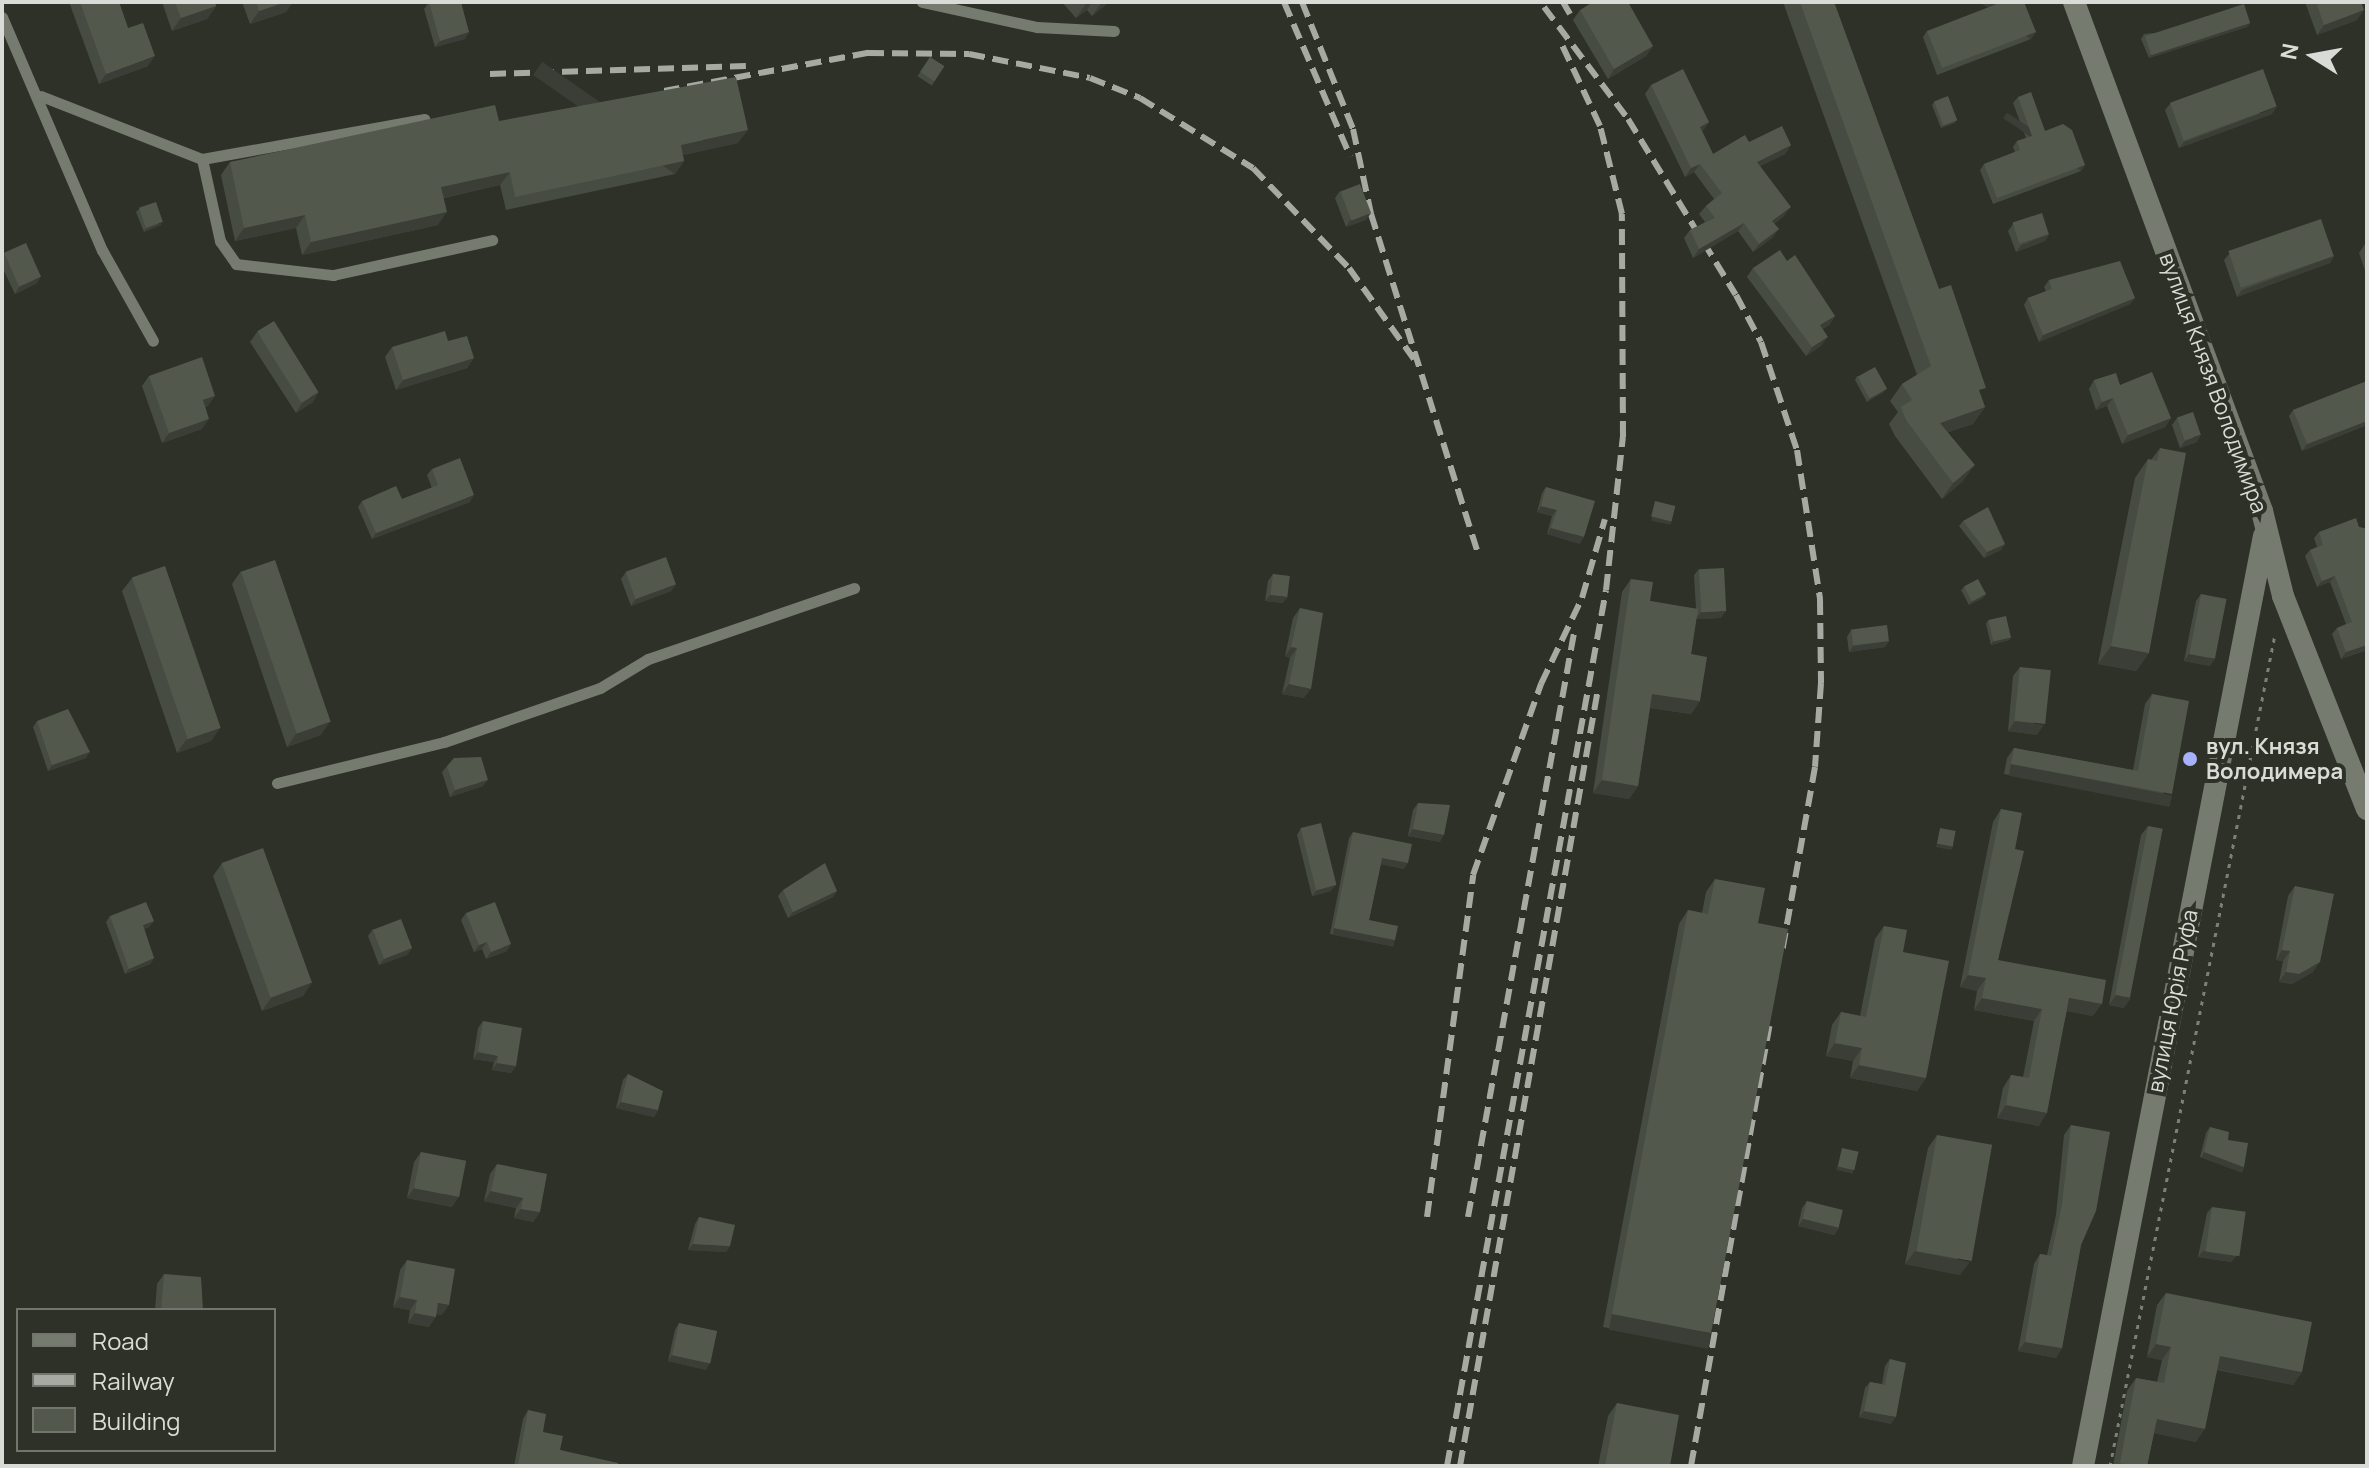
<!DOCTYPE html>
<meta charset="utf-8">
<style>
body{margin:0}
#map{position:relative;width:2369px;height:1468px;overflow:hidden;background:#2d3127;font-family:Manrope,sans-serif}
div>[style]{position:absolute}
.path>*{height:3px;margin-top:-1.5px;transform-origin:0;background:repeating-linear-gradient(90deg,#7c8078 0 4px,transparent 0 10px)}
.service>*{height:11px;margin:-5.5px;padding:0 5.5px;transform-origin:5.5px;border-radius:5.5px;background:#757b6f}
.minor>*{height:22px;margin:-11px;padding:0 11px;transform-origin:11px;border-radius:11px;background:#757b6f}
.rail>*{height:6px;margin-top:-3px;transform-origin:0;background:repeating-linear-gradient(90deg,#a6aaa3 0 16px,transparent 0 24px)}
.wall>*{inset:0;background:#474c42;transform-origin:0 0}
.shaded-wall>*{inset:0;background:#3a3e36;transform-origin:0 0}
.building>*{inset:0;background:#53584d;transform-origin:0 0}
.dots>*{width:22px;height:22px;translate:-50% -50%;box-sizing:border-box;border:4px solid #2d3127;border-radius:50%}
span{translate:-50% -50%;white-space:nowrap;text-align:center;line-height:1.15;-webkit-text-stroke:8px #2d3127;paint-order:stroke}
.street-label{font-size:22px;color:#d9dcd6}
.poi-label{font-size:22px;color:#d9dcd6;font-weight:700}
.left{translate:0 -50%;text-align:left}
.frame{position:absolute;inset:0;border:4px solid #d9dcd6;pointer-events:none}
.legend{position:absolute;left:16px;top:1308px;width:260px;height:144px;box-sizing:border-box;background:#2d3127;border:2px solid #72756d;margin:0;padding:10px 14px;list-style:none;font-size:24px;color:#d9dcd6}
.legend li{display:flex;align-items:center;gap:16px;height:40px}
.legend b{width:40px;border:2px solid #72756d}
.north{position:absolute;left:2273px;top:16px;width:80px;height:80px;-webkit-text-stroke:6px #2d3127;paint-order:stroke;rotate:281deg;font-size:22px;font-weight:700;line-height:32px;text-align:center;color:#d9dcd6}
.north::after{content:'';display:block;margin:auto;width:28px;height:36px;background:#d9dcd6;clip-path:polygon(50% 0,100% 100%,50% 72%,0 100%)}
</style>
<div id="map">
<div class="path">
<i style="left:2110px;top:1466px;width:848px;rotate:-78.78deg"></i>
</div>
<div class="service">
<i style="left:922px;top:2px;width:118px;rotate:12.3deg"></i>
<i style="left:1037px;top:27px;width:77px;rotate:3deg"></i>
<i style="left:2px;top:17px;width:254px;rotate:66.8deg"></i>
<i style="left:102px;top:250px;width:104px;rotate:60.7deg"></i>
<i style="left:41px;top:96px;width:173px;rotate:21.4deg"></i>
<i style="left:202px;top:159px;width:226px;rotate:-10.2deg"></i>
<i style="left:202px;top:159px;width:84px;rotate:77.6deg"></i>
<i style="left:220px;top:241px;width:28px;rotate:55deg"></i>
<i style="left:236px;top:264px;width:98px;rotate:6.5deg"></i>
<i style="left:333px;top:275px;width:163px;rotate:-12.4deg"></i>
<i style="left:277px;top:783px;width:172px;rotate:-13.8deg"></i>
<i style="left:444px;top:742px;width:165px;rotate:-19.1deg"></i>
<i style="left:600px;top:688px;width:56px;rotate:-31.1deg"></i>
<i style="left:648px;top:659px;width:218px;rotate:-19deg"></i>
</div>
<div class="minor">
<i style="left:2074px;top:2px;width:543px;rotate:69.73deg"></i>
<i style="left:2262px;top:511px;width:88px;rotate:76.1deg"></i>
<i style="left:2283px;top:596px;width:229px;rotate:68.5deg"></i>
<i style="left:2083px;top:1466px;width:947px;rotate:-78.99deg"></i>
</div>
<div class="rail">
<i style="left:1284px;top:2px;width:168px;rotate:66.8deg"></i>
<i style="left:1302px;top:2px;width:137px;rotate:68.1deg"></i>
<i style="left:1353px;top:129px;width:87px;rotate:78deg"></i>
<i style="left:1371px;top:214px;width:353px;rotate:72.5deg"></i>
<i style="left:1563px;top:2px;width:14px;rotate:60deg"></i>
<i style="left:1544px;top:7px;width:140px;rotate:53.1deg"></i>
<i style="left:1628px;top:119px;width:206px;rotate:58.5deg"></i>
<i style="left:1736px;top:295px;width:53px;rotate:62deg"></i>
<i style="left:1761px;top:342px;width:114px;rotate:71.6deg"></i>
<i style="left:1797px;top:450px;width:151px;rotate:81.2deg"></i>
<i style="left:1820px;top:599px;width:84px;rotate:89.3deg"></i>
<i style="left:1821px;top:683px;width:84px;rotate:94.1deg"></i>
<i style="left:1815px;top:767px;width:188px;rotate:100.1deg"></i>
<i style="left:490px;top:74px;width:256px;rotate:-1.8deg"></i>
<i style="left:664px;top:91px;width:208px;rotate:-10.6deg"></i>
<i style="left:868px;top:53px;width:101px;rotate:0.6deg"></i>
<i style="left:969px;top:54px;width:123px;rotate:11.2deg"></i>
<i style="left:1090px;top:78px;width:54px;rotate:21.8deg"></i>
<i style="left:1140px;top:98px;width:133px;rotate:31.8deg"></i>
<i style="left:1253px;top:168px;width:139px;rotate:46.2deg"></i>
<i style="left:1349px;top:268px;width:112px;rotate:54.5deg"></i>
<i style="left:1427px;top:1217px;width:345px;rotate:-82.3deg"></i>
<i style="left:1473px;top:875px;width:203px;rotate:-70.4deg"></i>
<i style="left:1541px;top:684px;width:95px;rotate:-64.5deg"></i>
<i style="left:1582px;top:598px;width:82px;rotate:-73.8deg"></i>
<i style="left:1468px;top:1217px;width:594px;rotate:-79.71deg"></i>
<i style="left:1447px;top:1466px;width:890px;rotate:-79.71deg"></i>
<i style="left:1606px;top:590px;width:154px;rotate:-83.7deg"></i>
<i style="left:1623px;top:437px;width:223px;rotate:-90.3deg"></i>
<i style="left:1622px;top:214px;width:91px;rotate:-104deg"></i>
<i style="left:1600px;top:126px;width:89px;rotate:-115.1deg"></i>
<i style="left:1460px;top:1466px;width:789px;rotate:-79.93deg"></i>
<i style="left:1691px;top:1466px;width:447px;rotate:-79.9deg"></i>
</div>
<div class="wall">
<i style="clip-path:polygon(69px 2px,119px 2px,128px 28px,148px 66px,99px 84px)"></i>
<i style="clip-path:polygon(162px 2px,215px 2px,216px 6px,207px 19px,172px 31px)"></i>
<i style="clip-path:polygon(242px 2px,293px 2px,286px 12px,250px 24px)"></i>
<i style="clip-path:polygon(429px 2px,469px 32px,465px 39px,435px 47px,424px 9px)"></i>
<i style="clip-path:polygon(1062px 2px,1109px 2px,1092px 16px,1087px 10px,1076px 18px)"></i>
<i style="clip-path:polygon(1783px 2px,1834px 2px,1939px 289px,1985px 407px,1973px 424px,1948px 432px,1963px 481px,1942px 499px,1895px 436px,1889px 424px,1898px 412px,1890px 401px,1902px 384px,1917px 375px)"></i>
<i style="clip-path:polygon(2305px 2px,2361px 2px,2357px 20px,2317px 35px)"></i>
<i style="clip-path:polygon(1580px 10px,1653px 46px,1646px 56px,1608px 79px,1573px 20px)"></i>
<i style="clip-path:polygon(2250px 23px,2247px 27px,2149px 58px,2141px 39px,2144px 34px)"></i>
<i style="clip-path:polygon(1927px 31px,2036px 32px,2031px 39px,1937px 75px,1923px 37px)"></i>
<i style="left:930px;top:57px;width:17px;height:23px;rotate:33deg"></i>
<i style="clip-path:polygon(1651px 85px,1709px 122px,1702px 131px,1713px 154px,1749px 142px,1791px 145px,1785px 154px,1760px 166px,1784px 216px,1774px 224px,1779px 229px,1772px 238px,1753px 252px,1738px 231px,1693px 258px,1684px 238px,1690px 230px,1705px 222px,1699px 214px,1706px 206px,1714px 199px,1694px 172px,1685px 177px,1645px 94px)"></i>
<i style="clip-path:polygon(2018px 97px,2045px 131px,2085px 165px,2081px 171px,1993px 204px,1980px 170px,1984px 164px,2015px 152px,2013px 147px,2017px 141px,2026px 138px,2013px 103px)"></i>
<i style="clip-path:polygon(1934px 102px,1955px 123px,1941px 128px,1932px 105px)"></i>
<i style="clip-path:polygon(2170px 104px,2272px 114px,2179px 148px,2165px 110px)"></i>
<i style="clip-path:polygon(499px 121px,738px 143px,683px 155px,684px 161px,675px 174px,506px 210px,500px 185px,444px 198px,438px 225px,302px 255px,296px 228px,235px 241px,221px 175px,230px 162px)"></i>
<i style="clip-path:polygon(1340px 191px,1366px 220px,1346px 227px,1335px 198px)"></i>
<i style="clip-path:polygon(139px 209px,161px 225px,144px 232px,136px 212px)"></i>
<i style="clip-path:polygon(2013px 224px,2049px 234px,2045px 241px,2016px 252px,2008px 231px)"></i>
<i style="clip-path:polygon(2367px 241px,2367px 276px,2359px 253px)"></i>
<i style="clip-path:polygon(4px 253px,37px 283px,15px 294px,2px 267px,2px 256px)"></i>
<i style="clip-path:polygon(2229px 254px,2334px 256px,2330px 263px,2237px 297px,2224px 260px)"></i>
<i style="clip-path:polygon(1787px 261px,1835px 316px,1829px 325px,1823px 329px,1821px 346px,1806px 356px,1747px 277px,1753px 268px)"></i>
<i style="clip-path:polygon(2049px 280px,2135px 298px,2130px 304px,2039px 342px,2024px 305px,2028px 298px,2046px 291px,2044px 287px)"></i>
<i style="clip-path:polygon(257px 332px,313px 402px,296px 413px,250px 342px)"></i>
<i style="clip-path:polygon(392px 347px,474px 358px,467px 368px,396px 390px,385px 357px)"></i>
<i style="clip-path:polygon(149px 376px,208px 406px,205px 407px,202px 429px,162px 443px,142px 386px)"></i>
<i style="clip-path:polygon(1857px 376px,1884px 392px,1867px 402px,1855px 380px)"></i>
<i style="clip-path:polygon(2094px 380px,2120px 385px,2171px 418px,2165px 427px,2122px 444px,2107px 406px,2096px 410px,2089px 389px)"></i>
<i style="clip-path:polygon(2367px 381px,2367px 425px,2302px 451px,2289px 416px,2293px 410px)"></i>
<i style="clip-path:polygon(2177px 418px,2197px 442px,2180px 448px,2172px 425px)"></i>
<i style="clip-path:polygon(2160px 448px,2149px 653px,2136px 671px,2098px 664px,2135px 478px,2148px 459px,2151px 460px)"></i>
<i style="clip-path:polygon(432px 469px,470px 502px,372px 539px,358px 507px,362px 501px,402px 499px,432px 488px,427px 475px)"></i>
<i style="clip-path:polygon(1546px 487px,1580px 544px,1547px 534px,1552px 516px,1537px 512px,1542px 493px)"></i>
<i style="clip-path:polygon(1963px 521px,2005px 544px,2001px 550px,1984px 558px,1959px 526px)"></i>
<i style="clip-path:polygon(2359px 527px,2367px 529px,2367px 650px,2341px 659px,2332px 634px,2337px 628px,2346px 624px,2330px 582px,2317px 587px,2305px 556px,2310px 550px,2317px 547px,2314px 538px,2319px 532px)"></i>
<i style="clip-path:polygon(1699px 569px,1721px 618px,1696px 619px,1691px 654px,1700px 701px,1691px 714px,1650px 708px,1638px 786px,1629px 799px,1593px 793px,1622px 592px,1631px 579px,1650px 601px,1696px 609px,1694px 575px)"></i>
<i style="clip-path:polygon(241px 571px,321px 735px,287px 747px,232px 584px)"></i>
<i style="clip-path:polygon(626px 572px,676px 584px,671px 591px,631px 606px,621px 579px)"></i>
<i style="clip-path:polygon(1273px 574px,1283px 603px,1265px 601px,1268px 581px)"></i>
<i style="clip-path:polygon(132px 578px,220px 728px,211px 741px,177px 753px,122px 591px)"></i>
<i style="clip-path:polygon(1964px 587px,1986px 594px,1983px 598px,1969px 605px,1961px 590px)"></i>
<i style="clip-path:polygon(2201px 594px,2210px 666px,2184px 661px,2196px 601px)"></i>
<i style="clip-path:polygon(1300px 608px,1304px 698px,1282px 694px,1290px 658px,1285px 656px,1293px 618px)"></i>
<i style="clip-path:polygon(1988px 620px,2011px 637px,2009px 640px,1991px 645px,1986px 624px)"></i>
<i style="clip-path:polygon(1851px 630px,1889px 641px,1885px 647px,1849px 652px,1847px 637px)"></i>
<i style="clip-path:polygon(2020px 667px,2037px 735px,2008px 731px,2013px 676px)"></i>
<i style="clip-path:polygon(2152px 694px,2165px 804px,2004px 774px,2007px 758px,2014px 748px,2133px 770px,2145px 704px)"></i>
<i style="clip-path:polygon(37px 721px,86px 758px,48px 771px,33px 727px)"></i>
<i style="clip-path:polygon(447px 766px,483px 786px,450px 797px,442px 772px)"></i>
<i style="clip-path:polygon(1418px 803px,1440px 842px,1408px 836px,1413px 810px)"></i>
<i style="clip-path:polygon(2001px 809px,2015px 849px,1998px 960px,2093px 1016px,2067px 1011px,2039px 1126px,1997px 1118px,2003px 1088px,2011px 1075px,2023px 1077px,2034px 1021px,1974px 1010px,1977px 991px,1960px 987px,1993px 822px)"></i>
<i style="clip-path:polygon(2148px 826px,2124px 1008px,2109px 1005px,2141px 835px)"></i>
<i style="clip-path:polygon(1301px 828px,1331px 891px,1312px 896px,1297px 835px)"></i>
<i style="clip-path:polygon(1353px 832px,1404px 869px,1381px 864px,1369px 920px,1395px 940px,1391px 946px,1330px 934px,1349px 838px)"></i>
<i style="clip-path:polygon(222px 863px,312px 982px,303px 996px,262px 1011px,213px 876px)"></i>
<i style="clip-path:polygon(1715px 879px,1758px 923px,1702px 1346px,1603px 1327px,1679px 924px,1688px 910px,1702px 913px,1706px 892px)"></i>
<i style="clip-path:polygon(2295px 886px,2313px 972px,2292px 984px,2279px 982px,2283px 961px,2276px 960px,2288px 896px)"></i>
<i style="clip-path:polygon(783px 890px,837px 891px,833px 897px,788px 918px,778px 896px)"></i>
<i style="clip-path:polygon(466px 913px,507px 951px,486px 959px,482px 949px,474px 952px,461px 920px)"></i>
<i style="clip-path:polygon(110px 916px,154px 921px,149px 927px,144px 929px,154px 958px,150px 964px,125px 974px,106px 922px)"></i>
<i style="clip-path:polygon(1884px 926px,1903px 952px,1926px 1078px,1917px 1091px,1850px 1078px,1853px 1061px,1826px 1056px,1832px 1025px,1841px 1012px,1860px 1016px,1875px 939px)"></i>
<i style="clip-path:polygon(373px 929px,412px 948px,407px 955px,379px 965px,368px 936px)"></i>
<i style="clip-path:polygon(483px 1021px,516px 1066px,511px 1073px,492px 1070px,494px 1062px,473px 1059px,478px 1028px)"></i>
<i style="clip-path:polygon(628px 1074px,658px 1110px,654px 1117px,616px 1108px,623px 1080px)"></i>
<i style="clip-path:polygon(2071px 1125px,2081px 1245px,2062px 1348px,2056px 1358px,2018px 1351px,2034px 1264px,2040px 1254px,2047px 1255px,2056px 1215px,2064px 1135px)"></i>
<i style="clip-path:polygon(2210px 1127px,2228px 1140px,2244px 1167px,2241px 1172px,2200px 1157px,2206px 1133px)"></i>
<i style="clip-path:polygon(1937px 1135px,1960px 1275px,1905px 1264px,1928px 1148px)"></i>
<i style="clip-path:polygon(421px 1152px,452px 1207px,407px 1198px,414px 1162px)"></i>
<i style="clip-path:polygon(497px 1164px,540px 1212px,533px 1222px,514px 1218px,516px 1208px,484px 1201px,490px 1174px)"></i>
<i style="clip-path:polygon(1807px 1201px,1839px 1228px,1834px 1235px,1798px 1226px,1802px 1208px)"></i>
<i style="clip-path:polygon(2212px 1207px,2236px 1256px,2231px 1262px,2198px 1257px,2207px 1213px)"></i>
<i style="clip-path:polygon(699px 1217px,730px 1246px,726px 1252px,688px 1250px,695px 1224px)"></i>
<i style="clip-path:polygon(407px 1260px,442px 1315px,436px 1314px,429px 1327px,408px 1323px,410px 1310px,393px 1307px,400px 1270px)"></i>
<i style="clip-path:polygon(164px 1274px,203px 1310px,155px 1310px,157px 1284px)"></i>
<i style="clip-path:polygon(2166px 1293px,2302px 1372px,2293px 1385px,2217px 1370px,2196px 1442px,2154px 1433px,2147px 1466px,2113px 1466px,2127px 1391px,2136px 1378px,2157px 1382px,2162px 1360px,2147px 1357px,2157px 1305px)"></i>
<i style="clip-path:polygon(679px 1323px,706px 1370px,668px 1361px,675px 1330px)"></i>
<i style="clip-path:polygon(1890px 1359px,1891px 1424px,1859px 1417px,1865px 1388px,1870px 1382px,1882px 1384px,1885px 1366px)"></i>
<i style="clip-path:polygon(1617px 1403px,1670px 1466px,1598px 1466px,1608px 1416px)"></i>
<i style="clip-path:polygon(528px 1410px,543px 1432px,560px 1450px,618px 1466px,514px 1466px,523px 1419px)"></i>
</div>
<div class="shaded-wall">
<i style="clip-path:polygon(286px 2px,293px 2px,286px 12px,250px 24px,259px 11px)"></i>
<i style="clip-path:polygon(1089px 2px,1092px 2px,1087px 10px,1076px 18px,1085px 5px)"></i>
<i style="clip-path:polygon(1102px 2px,1109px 2px,1092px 16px)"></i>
<i style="clip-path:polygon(216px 6px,207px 19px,172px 31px,181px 18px)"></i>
<i style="clip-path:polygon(2364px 10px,2357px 20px,2317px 35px,2324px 25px)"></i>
<i style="clip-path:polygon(2250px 23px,2247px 27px,2149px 58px,2152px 53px)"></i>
<i style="clip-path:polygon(469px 32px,465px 39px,435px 47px,440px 41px)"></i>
<i style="left:2036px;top:32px;width:9px;height:101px;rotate:126deg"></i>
<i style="clip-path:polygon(1653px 46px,1646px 56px,1608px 79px,1614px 69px)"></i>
<i style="clip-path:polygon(155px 56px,148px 66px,99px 84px,106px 74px)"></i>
<i style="clip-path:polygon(2277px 107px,2272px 114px,2179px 148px,2184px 142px)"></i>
<i style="clip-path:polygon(1957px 120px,1955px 123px,1941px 128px,1944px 125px)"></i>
<i style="clip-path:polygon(1709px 122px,1703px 131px,1694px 135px,1700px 127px)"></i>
<i style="clip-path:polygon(748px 130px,738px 143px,671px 158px,681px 145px)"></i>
<i style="clip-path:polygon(1791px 145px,1785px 154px,1751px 171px,1757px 162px)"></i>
<i style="left:684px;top:161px;width:16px;height:173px;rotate:125deg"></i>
<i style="clip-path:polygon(1700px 164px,1694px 172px,1685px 177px,1691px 168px)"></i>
<i style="left:2085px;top:165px;width:7px;height:94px;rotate:124deg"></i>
<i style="clip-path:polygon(510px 172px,500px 185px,432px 200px,441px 187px)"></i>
<i style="clip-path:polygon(1791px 207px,1784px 216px,1766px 230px,1772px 221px)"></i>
<i style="clip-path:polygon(447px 212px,438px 225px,302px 255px,311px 242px)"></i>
<i style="clip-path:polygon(1371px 213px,1366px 220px,1346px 227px,1350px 220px)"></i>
<i style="clip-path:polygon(305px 215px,296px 228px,235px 241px,244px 228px)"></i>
<i style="clip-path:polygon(163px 222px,161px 225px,144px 232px,146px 229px)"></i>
<i style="clip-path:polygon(1744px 223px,1738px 231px,1693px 258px,1699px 249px)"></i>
<i style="clip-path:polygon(1779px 229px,1772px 238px,1753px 252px,1759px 244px)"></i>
<i style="clip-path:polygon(2049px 234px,2045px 241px,2016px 252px,2021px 245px)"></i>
<i style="clip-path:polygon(2334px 256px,2330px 263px,2237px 297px,2242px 290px)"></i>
<i style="clip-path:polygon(41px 277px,37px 283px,15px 294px,19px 287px)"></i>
<i style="clip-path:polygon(2135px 298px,2130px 304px,2039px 342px,2043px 335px)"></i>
<i style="clip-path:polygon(1835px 316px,1829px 325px,1814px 335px,1820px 325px)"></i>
<i style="clip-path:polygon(1828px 337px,1821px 346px,1806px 356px,1812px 347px)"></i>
<i style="clip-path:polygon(474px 358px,467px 368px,396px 390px,403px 380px)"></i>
<i style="clip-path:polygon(1887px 389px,1884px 392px,1867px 402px,1870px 398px)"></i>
<i style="clip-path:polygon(319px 392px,313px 402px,296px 413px,302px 403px)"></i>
<i style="clip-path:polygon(215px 396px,208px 406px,196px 410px,203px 400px)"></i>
<i style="clip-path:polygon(2113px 398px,2107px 406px,2096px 410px,2102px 402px)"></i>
<i style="clip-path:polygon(1985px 407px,1973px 424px,1928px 439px,1940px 423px)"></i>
<i style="clip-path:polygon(2171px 418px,2165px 427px,2122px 444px,2128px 435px)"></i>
<i style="clip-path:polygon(209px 419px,202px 429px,162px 443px,169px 433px)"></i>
<i style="clip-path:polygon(2367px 421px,2367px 425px,2302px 451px,2307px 444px)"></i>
<i style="clip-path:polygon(2201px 435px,2197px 442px,2180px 448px,2185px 441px)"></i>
<i style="clip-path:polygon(1975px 465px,1963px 481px,1942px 499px,1953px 483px)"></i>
<i style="clip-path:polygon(474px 495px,470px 502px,372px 539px,376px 533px)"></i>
<i style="clip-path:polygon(1541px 506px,1557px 510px,1552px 516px,1537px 512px)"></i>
<i style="left:1652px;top:517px;width:20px;height:4px;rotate:11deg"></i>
<i style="clip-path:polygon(1551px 528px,1584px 537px,1580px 544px,1547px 534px)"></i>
<i style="clip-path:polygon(2005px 544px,2001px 550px,1984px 558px,1987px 552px)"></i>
<i style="clip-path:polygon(2335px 576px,2330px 582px,2317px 587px,2322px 581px)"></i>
<i style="clip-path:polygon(676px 584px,671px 591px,631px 606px,636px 599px)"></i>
<i style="clip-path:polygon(1986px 594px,1983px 598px,1969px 605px,1971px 602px)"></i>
<i style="clip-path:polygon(1270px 595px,1288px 597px,1283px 603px,1265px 601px)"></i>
<i style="clip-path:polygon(1726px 611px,1721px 618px,1696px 619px,1701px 612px)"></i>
<i style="clip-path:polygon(2011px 637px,2009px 640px,1991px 645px,1993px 641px)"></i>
<i style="clip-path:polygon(1889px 641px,1885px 647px,1849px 652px,1853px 646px)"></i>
<i style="clip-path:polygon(2367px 645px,2367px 650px,2341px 659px,2346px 652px)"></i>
<i style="clip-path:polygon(2111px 646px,2149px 653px,2136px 671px,2098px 664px)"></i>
<i style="clip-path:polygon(1291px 647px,1297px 648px,1290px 658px,1285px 656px)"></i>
<i style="clip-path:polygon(2189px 654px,2215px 659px,2210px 666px,2184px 661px)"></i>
<i style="clip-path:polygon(1289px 684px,1311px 689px,1304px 698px,1282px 694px)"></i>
<i style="clip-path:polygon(1652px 694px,1700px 701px,1691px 714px,1643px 707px)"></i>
<i style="clip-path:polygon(2015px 721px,2044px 725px,2037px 735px,2008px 731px)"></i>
<i style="clip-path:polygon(330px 722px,321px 735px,287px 747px,296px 734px)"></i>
<i style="clip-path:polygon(220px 728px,211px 741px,177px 753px,186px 740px)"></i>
<i style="clip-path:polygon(90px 752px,86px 758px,48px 771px,52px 765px)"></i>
<i style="left:2011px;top:764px;width:164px;height:12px;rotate:11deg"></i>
<i style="clip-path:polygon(488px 780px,483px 786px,450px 797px,455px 790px)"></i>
<i style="clip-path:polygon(1602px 780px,1638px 786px,1629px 799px,1593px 793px)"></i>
<i style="clip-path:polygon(1413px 829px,1444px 835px,1440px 842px,1408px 836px)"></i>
<i style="clip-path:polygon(1937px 844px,1953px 847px,1951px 850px,1935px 847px)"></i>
<i style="clip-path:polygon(1382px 858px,1408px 863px,1404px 869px,1378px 864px)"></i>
<i style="clip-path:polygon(1336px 885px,1331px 891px,1312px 896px,1317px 890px)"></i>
<i style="clip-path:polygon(837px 891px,833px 897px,788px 918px,793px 912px)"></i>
<i style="clip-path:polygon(154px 921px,149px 927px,139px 931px,143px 925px)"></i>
<i style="left:1334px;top:928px;width:62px;height:7px;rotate:11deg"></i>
<i style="clip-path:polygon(487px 942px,482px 949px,474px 952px,479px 945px)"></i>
<i style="clip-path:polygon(511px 944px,507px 951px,486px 959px,491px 952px)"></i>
<i style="clip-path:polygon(412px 948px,407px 955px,379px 965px,384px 959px)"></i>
<i style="clip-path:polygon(2282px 950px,2290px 951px,2283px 961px,2276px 960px)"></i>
<i style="clip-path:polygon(154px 958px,150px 964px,125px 974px,129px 969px)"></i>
<i style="clip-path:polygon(2320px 962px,2313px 972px,2292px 984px,2279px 982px,2286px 972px)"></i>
<i style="clip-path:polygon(1968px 975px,1986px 978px,1977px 991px,1960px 987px)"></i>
<i style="clip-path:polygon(312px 982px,303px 996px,262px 1011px,271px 998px)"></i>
<i style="clip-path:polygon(2116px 995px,2131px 998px,2124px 1008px,2109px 1005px)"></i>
<i style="clip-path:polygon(1982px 998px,2042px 1009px,2034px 1021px,1974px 1010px)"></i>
<i style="clip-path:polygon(2069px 998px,2102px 1004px,2093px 1016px,2060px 1010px)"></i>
<i style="clip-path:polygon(1835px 1043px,1862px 1048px,1853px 1061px,1826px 1056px)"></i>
<i style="clip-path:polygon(478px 1052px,498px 1056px,494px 1062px,473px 1059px)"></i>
<i style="clip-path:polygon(497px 1063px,516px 1066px,511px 1073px,492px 1070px)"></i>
<i style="clip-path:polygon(1859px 1065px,1926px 1078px,1917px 1091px,1850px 1078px)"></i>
<i style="clip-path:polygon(621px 1102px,658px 1110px,654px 1117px,616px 1108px)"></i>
<i style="clip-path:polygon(2006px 1105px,2047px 1113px,2039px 1126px,1997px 1118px)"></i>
<i style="left:2204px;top:1152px;width:43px;height:6px;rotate:21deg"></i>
<i style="left:1837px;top:1166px;width:17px;height:4px;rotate:13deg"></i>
<i style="clip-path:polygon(414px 1188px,459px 1197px,452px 1207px,407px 1198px)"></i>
<i style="clip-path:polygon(491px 1191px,523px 1198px,516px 1208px,484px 1201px)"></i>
<i style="clip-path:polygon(521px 1209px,540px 1212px,533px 1222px,514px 1218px)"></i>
<i style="clip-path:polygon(1803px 1219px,1839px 1228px,1834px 1235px,1798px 1226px)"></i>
<i style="clip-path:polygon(693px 1244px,730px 1246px,726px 1252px,688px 1250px)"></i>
<i style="clip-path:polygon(1915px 1251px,1970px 1262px,1960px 1275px,1905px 1264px)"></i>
<i style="clip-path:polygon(2203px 1251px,2236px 1256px,2231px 1262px,2198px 1257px)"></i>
<i style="clip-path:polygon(400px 1297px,417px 1300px,410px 1310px,393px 1307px)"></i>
<i style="clip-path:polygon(438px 1303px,449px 1305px,442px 1315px,431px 1313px)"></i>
<i style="clip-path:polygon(415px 1313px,436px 1317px,429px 1327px,408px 1323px)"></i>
<i style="left:1612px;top:1314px;width:101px;height:16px;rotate:11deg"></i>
<i style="clip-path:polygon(2025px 1342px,2062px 1348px,2056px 1358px,2018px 1351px)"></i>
<i style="clip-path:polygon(2156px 1344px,2171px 1347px,2162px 1360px,2147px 1357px)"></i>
<i style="clip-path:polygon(672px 1355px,710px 1363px,706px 1370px,668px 1361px)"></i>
<i style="clip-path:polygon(2220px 1356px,2302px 1372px,2293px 1385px,2211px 1368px)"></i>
<i style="clip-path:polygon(1864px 1411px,1896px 1417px,1891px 1424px,1859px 1417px)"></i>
<i style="clip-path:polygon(2157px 1419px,2205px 1429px,2196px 1442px,2148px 1432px)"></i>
</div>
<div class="building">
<i style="clip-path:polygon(80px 2px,119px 2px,128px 28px,143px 23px,155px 56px,106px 74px)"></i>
<i style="clip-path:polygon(175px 2px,215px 2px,216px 6px,181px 18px)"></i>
<i style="clip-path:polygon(256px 2px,286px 2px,259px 11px)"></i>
<i style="clip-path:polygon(429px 2px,461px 2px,469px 32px,440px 41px)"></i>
<i style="clip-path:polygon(1593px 2px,1628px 2px,1653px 46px,1614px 69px,1580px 10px)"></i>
<i style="clip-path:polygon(1800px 2px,1834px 2px,1939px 289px,1951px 285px,1986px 388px,1979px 390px,1985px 407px,1940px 423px,1975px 465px,1953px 483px,1906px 420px,1901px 407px,1912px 400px,1902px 384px,1931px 366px)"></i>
<i style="clip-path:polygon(2002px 2px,2024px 2px,2036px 32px,1942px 68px,1927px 31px)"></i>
<i style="clip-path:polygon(2316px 2px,2361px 2px,2364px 10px,2324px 25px)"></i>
<i style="left:2244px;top:4px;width:20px;height:104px;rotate:72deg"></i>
<i style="left:930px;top:57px;width:17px;height:18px;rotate:33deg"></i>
<i style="clip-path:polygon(1683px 69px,1709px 122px,1700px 127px,1713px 154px,1745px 135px,1749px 142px,1782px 126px,1791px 145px,1757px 162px,1791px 207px,1772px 221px,1779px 229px,1759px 244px,1744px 223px,1699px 249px,1690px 230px,1715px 218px,1706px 206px,1722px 193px,1700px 164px,1691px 168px,1651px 85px)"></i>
<i style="left:2263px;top:69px;width:40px;height:99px;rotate:70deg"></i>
<i style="clip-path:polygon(736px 77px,748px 130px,681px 145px,684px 161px,515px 197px,510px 172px,441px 187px,447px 212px,311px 242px,305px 215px,244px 228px,230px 162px,495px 105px,499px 121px)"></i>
<i style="clip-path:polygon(2031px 92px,2045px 131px,2063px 124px,2072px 130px,2085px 165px,1997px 198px,1984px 164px,2020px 150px,2017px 141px,2032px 136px,2018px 97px)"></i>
<i style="left:1948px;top:96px;width:26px;height:15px;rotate:69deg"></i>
<i style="left:1360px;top:184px;width:31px;height:21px;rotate:69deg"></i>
<i style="left:156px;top:202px;width:21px;height:18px;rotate:71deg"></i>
<i style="left:2042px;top:213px;width:22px;height:31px;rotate:72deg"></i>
<i style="left:2321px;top:219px;width:39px;height:98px;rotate:71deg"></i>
<i style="left:26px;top:243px;width:37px;height:24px;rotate:66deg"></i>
<i style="clip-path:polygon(1780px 250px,1787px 261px,1795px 255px,1835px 316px,1820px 325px,1828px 337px,1812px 347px,1753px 268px)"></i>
<i style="clip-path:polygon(2120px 261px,2135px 298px,2043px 335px,2028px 298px,2052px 289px,2049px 280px)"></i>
<i style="left:274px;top:321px;width:84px;height:20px;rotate:58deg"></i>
<i style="clip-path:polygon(445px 331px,448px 341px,467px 336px,474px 358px,403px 380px,392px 347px)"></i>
<i style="clip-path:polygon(202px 357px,215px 396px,203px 400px,209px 419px,169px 433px,149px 376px)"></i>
<i style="left:1875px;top:367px;width:25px;height:20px;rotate:61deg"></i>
<i style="clip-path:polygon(2152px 372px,2171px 418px,2128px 435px,2113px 398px,2102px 402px,2094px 380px,2116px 373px,2120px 385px)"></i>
<i style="clip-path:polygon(2367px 381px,2367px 421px,2307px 444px,2293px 410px)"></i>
<i style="left:2193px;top:412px;width:24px;height:17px;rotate:71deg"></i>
<i style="clip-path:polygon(2160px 448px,2186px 453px,2149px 653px,2111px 646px,2148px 459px,2157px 461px)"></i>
<i style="clip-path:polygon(460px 458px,474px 495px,376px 533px,362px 501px,396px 486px,402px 499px,438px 485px,432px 469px)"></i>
<i style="clip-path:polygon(1546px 487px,1595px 501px,1584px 537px,1551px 528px,1557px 510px,1541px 506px)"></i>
<i style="left:1655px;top:501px;width:21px;height:16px;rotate:14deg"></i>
<i style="clip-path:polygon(1988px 507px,2005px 544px,1987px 552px,1963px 521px)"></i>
<i style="clip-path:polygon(2356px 518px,2359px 527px,2367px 529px,2367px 645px,2346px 652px,2337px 628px,2352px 622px,2335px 576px,2322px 581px,2310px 550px,2323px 545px,2319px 532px)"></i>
<i style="left:666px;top:557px;width:29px;height:43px;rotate:70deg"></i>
<i style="left:275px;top:560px;width:171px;height:36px;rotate:71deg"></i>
<i style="left:165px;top:566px;width:171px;height:35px;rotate:71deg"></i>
<i style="left:1724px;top:568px;width:43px;height:25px;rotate:87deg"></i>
<i style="left:1273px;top:574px;width:17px;height:21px;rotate:7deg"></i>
<i style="clip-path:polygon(1631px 579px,1653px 582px,1650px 601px,1698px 609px,1691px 654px,1707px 657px,1700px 701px,1652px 694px,1638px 786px,1602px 780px)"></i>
<i style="left:1978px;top:579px;width:17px;height:16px;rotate:62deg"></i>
<i style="left:2201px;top:594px;width:26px;height:61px;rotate:11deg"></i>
<i style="clip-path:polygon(1300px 608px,1323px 613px,1311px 689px,1289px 684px,1297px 648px,1291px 647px)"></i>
<i style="left:2006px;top:616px;width:22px;height:18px;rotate:77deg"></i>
<i style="left:1887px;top:625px;width:16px;height:36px;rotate:83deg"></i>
<i style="left:2020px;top:667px;width:31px;height:54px;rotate:6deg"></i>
<i style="clip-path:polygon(2152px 694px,2189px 701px,2172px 794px,2011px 764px,2014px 748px,2138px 771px)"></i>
<i style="clip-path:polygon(68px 709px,90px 752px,52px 765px,37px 721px)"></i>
<i style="clip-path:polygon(481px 757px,488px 780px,455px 790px,447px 766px,454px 758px)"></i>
<i style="clip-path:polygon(1418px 803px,1450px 805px,1444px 835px,1413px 829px)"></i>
<i style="clip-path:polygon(2001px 809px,2022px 813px,2015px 849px,2024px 851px,1998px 960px,2106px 980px,2102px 1004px,2069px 998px,2047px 1113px,2006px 1105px,2011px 1075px,2029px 1078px,2042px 1009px,1982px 998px,1986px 978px,1968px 975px)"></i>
<i style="left:1321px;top:823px;width:64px;height:21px;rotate:76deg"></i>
<i style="left:2148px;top:826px;width:15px;height:172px;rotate:11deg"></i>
<i style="left:1940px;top:828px;width:16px;height:16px;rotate:11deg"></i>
<i style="clip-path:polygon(1353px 832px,1412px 844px,1408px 863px,1382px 858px,1369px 920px,1398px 926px,1395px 940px,1334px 928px)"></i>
<i style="left:263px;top:848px;width:143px;height:44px;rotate:70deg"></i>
<i style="clip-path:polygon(825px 863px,837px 891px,793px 912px,783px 890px)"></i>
<i style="clip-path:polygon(1715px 879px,1765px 888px,1758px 923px,1788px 929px,1711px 1333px,1612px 1314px,1688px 910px,1708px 914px)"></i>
<i style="clip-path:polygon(2295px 886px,2334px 894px,2320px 962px,2299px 974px,2286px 972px,2290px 951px,2282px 950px)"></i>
<i style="clip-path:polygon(146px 902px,154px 921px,143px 925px,154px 958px,129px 969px,110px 916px)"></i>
<i style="clip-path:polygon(495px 902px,511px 944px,491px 952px,487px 942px,479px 945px,466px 913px)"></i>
<i style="left:401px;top:919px;width:31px;height:30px;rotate:69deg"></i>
<i style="clip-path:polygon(1884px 926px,1907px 930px,1903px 952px,1949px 961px,1926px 1078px,1859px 1065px,1862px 1048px,1835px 1043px,1841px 1012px,1866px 1017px)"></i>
<i style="clip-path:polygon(483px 1021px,522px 1028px,516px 1066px,497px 1063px,498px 1056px,478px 1052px)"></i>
<i style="clip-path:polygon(628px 1074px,663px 1091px,658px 1110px,621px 1102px)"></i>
<i style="clip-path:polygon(2071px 1125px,2110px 1132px,2096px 1211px,2081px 1245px,2062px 1348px,2025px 1342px,2040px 1254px,2051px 1256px,2062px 1205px)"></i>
<i style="clip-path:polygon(2210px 1127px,2229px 1132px,2228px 1140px,2248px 1143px,2244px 1167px,2204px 1152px)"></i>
<i style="left:1937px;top:1135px;width:56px;height:118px;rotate:10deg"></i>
<i style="left:1842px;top:1148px;width:17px;height:19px;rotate:13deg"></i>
<i style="left:421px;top:1152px;width:46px;height:37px;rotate:11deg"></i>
<i style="clip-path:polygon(497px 1164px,547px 1174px,540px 1212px,521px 1209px,523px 1198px,491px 1191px)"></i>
<i style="left:1807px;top:1201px;width:37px;height:18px;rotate:14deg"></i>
<i style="left:2212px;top:1207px;width:34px;height:45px;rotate:8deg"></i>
<i style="clip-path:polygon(699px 1217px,735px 1225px,730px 1246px,693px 1244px)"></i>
<i style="clip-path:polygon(407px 1260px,455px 1269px,449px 1305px,438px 1303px,436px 1317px,415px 1313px,417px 1300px,400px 1297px)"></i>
<i style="clip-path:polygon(164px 1274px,201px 1277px,203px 1310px,161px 1310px)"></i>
<i style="clip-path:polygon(2166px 1293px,2312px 1322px,2302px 1372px,2220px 1356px,2205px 1429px,2157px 1419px,2147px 1466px,2131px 1466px,2120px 1463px,2136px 1378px,2164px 1383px,2171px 1347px,2156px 1344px)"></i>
<i style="left:679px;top:1323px;width:39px;height:33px;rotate:12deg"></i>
<i style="clip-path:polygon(1890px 1359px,1906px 1363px,1896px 1417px,1864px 1411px,1870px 1382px,1885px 1385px)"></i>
<i style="clip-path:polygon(1617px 1403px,1679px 1415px,1670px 1466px,1605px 1466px)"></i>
<i style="clip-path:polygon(528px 1410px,546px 1414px,543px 1432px,563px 1436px,560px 1450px,618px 1463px,618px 1466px,518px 1466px)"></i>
</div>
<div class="dots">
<i style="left:2190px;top:759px;background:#a7b1fc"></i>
</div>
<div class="street-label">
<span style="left:2213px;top:383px;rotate:70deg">вулиця Князя Володимира</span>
<span style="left:2173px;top:1001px;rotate:-79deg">вулиця Юрія Руфа</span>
</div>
<div class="poi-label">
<span class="left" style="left:2206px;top:759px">вул. Князя<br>Володимера</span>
</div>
<div class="frame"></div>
<ul class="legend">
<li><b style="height:10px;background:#757b6f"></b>Road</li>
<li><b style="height:10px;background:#a6aaa3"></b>Railway</li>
<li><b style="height:22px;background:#53584d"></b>Building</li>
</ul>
<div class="north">N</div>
</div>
